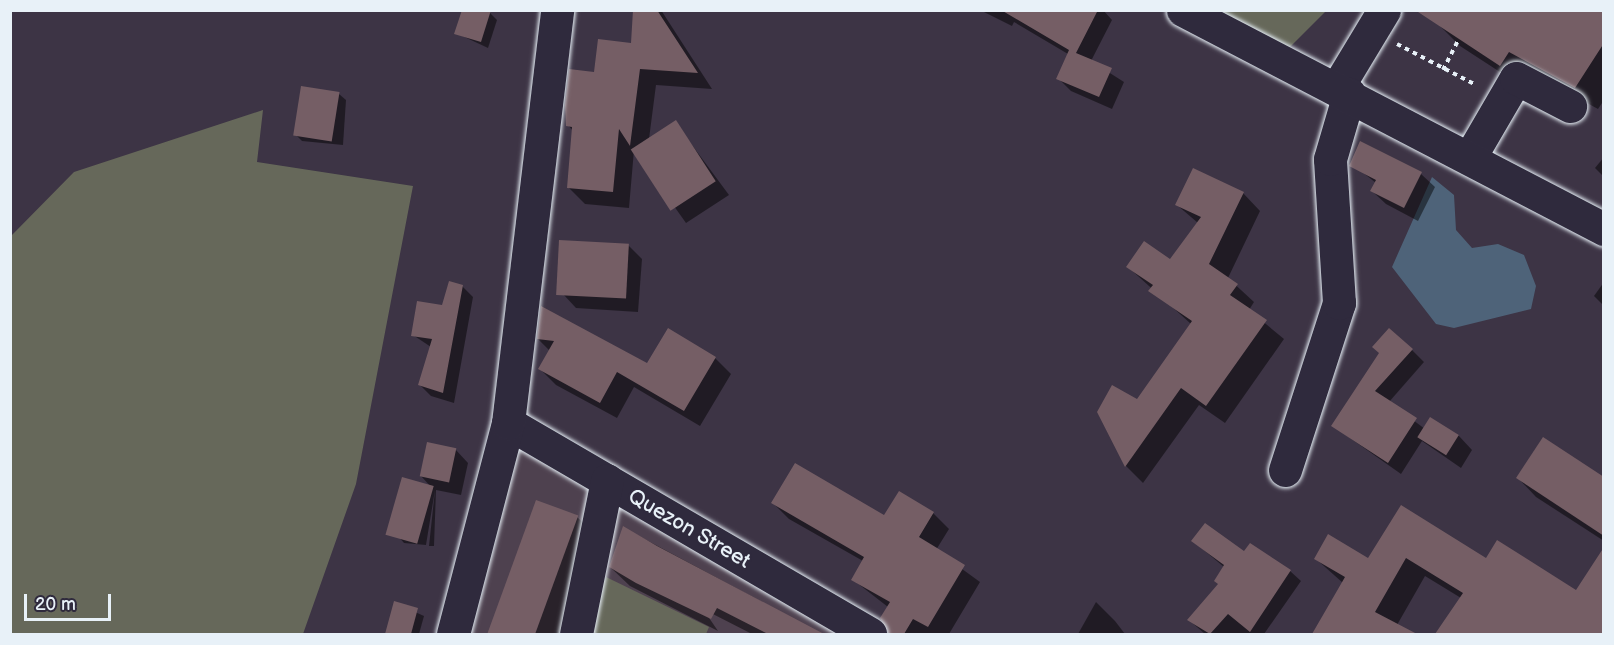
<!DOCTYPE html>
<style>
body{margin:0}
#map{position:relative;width:1614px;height:645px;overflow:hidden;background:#3d3445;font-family:"Balsamiq Sans",sans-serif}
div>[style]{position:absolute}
.built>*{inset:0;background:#4e414f}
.green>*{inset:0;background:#66685a}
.water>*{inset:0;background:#4e6379}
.shadow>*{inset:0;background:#0007}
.building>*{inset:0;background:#755e65;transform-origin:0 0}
.path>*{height:4px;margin-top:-2px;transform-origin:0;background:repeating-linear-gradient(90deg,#e8f1f8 0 4.5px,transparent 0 9px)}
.roads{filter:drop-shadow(0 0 2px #e8f1f8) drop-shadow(0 0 2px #e8f1f8)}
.minor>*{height:33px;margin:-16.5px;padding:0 16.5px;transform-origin:16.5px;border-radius:16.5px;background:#2f2a3d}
.major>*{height:33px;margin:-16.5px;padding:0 16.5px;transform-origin:16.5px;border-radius:16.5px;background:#2f2a3d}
span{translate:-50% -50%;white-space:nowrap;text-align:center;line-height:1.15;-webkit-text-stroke:4.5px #2f2a3d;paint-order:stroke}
.street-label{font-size:21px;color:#e8f1f8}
.frame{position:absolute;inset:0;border:12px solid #e8f1f8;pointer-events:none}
.scale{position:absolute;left:24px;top:594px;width:87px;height:27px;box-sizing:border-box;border:3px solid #e8f1f8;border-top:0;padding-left:8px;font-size:18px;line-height:21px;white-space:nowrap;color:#e8f1f8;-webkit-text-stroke:4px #2f2a3d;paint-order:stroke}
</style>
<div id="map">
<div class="built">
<i style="clip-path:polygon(518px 448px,851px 634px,458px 634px)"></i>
</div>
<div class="green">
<i style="clip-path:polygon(1193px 11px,1326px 11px,1281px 56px)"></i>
<i style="clip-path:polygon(263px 110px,257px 162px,413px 186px,356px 484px,303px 634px,11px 634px,11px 236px,74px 172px)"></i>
<i style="clip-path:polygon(606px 577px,709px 627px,706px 634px,598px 634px,581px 627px)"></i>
</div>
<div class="water">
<i style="clip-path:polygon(1432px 177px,1454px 195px,1456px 230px,1472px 248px,1498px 244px,1524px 255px,1536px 286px,1531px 309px,1454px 328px,1436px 324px,1392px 267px)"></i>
</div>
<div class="shadow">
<i style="clip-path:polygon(635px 10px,661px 10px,712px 89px,656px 85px,649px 139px,675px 122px,729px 195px,686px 223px,634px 150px,629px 208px,585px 204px,569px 188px,573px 131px,568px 125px,595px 74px,632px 45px)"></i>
<i style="clip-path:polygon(980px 10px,1103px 10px,1112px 20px,1091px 61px,1124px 82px,1112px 109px,1071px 91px,1058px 78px,1068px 54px,1014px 22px,1012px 26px)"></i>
<i style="clip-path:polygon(1604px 10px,1604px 100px,1598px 109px,1532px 73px,1523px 87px,1460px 46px,1438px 24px)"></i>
<i style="clip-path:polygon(490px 13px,497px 20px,488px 48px,456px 33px)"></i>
<i style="clip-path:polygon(339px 94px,346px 100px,343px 145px,302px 141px,295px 134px)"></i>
<i style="clip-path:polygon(1604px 157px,1604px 177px,1595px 168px)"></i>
<i style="clip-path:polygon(1351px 163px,1421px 174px,1435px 187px,1418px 221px,1386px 204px,1372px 191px,1376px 183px)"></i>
<i style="clip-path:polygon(1243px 193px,1260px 211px,1228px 278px,1254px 302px,1249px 310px,1284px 339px,1225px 423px,1199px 405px,1143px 483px,1126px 466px,1099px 412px,1138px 401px,1191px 324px,1128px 267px,1170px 261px,1198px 223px,1177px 205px)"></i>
<i style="clip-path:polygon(560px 241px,628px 245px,642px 259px,638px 312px,576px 308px,563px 294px)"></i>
<i style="clip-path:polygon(1604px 282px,1604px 306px,1594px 296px)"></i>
<i style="clip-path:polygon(462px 286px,473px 297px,454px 403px,431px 396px,420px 385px,431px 347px,413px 335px)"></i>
<i style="clip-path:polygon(542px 308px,648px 365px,715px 358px,731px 374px,700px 426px,634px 387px,617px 418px,556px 385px,540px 369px,550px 351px,538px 339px)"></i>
<i style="clip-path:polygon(1412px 350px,1424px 362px,1389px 402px,1425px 429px,1431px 419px,1459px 436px,1472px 450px,1461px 468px,1422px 441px,1401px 474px,1333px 426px,1380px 353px)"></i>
<i style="clip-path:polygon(455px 449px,468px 463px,461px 495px,436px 490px,434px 546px,429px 546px,435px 490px,426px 545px,404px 543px,398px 536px,431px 487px,421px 476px)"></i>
<i style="clip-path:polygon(1518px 478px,1604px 479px,1604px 541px,1536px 497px)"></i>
<i style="clip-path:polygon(537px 502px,577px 517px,597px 536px,562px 634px,490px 634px)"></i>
<i style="clip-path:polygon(773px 503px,885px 517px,933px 513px,949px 529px,936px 550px,980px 582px,949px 634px,899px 634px,882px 618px,888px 607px,852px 579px,863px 561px,789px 519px)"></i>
<i style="clip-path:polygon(1401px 507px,1486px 560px,1576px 592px,1604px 550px,1604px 634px,1439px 634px,1461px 598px,1425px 576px,1397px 625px,1414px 634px,1323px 634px,1317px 629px,1343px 583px,1316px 559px,1368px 560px)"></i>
<i style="clip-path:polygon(624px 528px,822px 634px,752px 634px,703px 609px,718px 631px,630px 586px,610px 567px)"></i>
<i style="clip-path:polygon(1193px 541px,1290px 571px,1301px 581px,1264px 634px,1205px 634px,1189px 620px,1220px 585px,1224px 567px)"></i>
<i style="clip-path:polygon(1096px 602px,1115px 621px,1125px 634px,1078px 634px)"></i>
<i style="clip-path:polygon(395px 603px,424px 616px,419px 634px,387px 632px)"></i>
</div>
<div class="building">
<i style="clip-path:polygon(462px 10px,491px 10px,481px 42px,454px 34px)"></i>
<i style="clip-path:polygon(633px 10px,657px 10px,698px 73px,640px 69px,630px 146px,619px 129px,613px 192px,567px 188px,572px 127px,566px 126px,565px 105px,569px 69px,594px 72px,598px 39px,631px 43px)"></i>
<i style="clip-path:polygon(1001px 10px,1098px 10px,1076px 53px,1112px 68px,1099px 97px,1056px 79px,1069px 50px)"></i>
<i style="clip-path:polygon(1415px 10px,1604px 10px,1604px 43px,1575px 88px,1509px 52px,1500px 66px)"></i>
<i style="left:301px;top:86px;width:39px;height:50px;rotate:9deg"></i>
<i style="left:676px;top:120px;width:73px;height:54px;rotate:57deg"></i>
<i style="clip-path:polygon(1360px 141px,1422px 172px,1404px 208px,1370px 191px,1376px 180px,1349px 166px)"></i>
<i style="clip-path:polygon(1193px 168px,1244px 192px,1209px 264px,1238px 284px,1230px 295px,1267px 320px,1206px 406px,1181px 388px,1125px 467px,1097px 412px,1112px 385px,1137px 399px,1192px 321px,1148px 291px,1153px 285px,1126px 267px,1144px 241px,1170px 259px,1201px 217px,1175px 205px)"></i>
<i style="left:559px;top:240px;width:70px;height:55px;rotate:3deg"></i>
<i style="clip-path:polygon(449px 281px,463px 285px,443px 393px,418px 385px,432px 339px,411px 336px,417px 301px,442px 305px)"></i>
<i style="clip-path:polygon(541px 306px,647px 363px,668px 328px,716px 357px,684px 411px,617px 372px,600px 403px,538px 369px,554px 341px,537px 339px)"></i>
<i style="clip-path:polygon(1389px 328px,1413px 349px,1375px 391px,1417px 418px,1388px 463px,1331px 426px,1379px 353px,1372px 347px)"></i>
<i style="left:1430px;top:417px;width:34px;height:24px;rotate:32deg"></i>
<i style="clip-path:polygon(1543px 437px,1604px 477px,1604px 536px,1516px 478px)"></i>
<i style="left:427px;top:442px;width:30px;height:35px;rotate:12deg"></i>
<i style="clip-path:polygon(795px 463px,884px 515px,899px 491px,934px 512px,919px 537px,965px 565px,928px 627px,913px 619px,904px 634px,889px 634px,880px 618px,890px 602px,851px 580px,864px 557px,771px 503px)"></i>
<i style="left:402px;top:477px;width:33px;height:60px;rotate:16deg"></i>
<i style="left:536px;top:500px;width:45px;height:142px;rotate:20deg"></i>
<i style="clip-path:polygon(1401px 505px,1486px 558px,1497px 540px,1576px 590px,1604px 547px,1604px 634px,1435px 634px,1463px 593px,1406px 558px,1375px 612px,1417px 634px,1312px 634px,1345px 577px,1314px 559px,1328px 534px,1368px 558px)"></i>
<i style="clip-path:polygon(1205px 523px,1244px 551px,1250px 543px,1291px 570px,1250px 632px,1228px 614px,1210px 634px,1187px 620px,1218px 584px,1214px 581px,1224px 565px,1191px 541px)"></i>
<i style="clip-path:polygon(623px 526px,657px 546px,824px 634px,768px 634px,717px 608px,711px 619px,636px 583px,609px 567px)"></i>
<i style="clip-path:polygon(394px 601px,418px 608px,411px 634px,385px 634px)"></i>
</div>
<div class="path">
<i style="left:1397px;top:44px;width:89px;rotate:27.4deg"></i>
<i style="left:1443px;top:70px;width:35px;rotate:-63deg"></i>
</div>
<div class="roads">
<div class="minor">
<i style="left:1337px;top:88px;width:91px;rotate:-58.9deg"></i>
<i style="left:1470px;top:157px;width:91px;rotate:-59.8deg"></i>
<i style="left:1516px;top:78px;width:61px;rotate:27.4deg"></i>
<i style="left:508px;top:423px;width:419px;rotate:30.2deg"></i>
<i style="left:1285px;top:470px;width:176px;rotate:-72.1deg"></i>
<i style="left:1339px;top:303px;width:144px;rotate:-93.6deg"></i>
<i style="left:1330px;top:159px;width:68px;rotate:-73.7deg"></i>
<i style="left:453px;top:634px;width:218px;rotate:-75.4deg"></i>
<i style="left:508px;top:423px;width:416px;rotate:-83.2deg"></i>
<i style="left:576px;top:634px;width:157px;rotate:-78.6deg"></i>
</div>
<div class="major">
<i style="left:1183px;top:10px;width:475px;rotate:27.5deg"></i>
</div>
</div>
<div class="street-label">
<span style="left:689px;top:529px;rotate:30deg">Quezon Street</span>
</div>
<div class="frame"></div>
<div class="scale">20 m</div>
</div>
